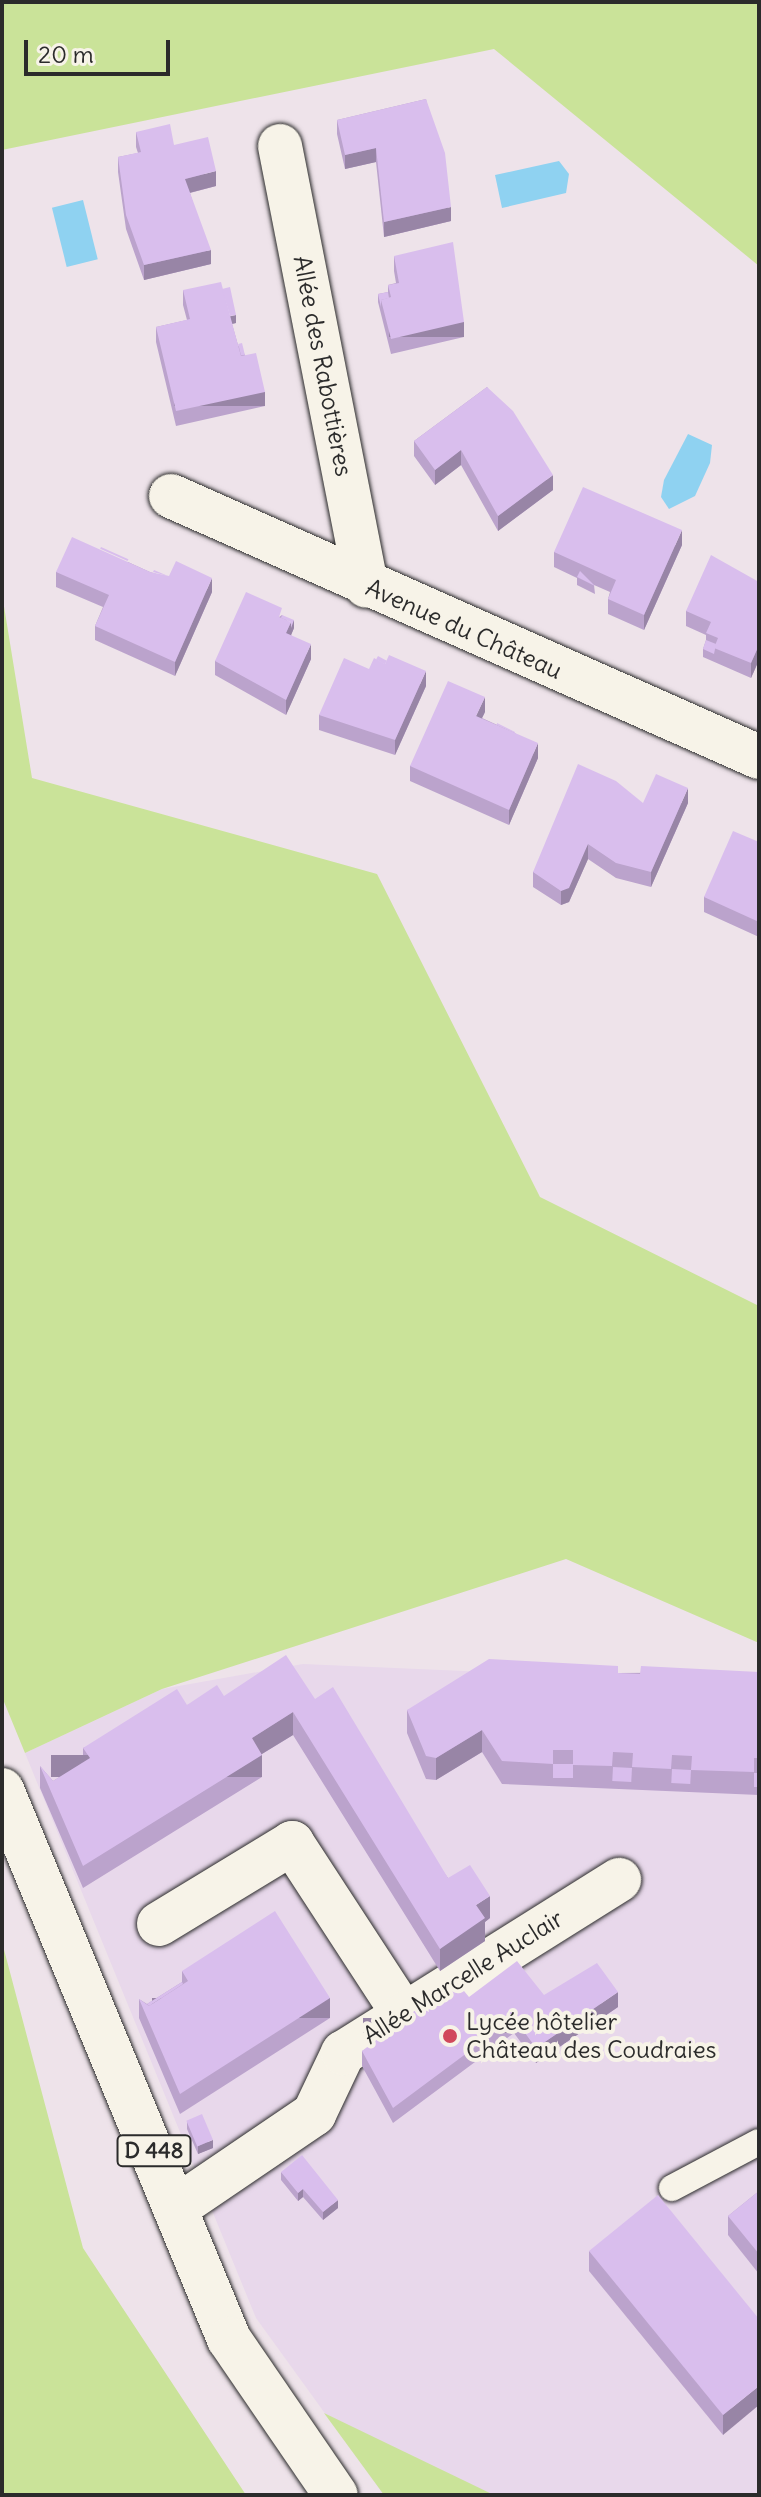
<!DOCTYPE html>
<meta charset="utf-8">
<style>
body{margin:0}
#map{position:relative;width:761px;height:2497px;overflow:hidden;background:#eee3ea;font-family:Delius,sans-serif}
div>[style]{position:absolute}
.built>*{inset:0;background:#e8d8eb}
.green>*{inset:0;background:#cae399}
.water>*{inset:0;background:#8fd2f1;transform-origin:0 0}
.roads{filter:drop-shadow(0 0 2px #2b2b2b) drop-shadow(0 0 2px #2b2b2b)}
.lane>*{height:26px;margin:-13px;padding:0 13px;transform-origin:13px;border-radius:13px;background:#f7f3e8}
.street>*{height:44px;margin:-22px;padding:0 22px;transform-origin:22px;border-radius:22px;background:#f7f3e8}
.primary>*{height:44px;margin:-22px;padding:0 22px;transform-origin:22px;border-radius:22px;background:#f7f3e8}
.wall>*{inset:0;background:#bba3cc}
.shaded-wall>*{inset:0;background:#9885a6;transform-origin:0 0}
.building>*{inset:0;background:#d9beed;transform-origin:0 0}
.dots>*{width:22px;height:22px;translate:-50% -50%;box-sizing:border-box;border:4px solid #f7f3e8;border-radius:50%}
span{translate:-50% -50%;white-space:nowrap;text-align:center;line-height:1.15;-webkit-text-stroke:8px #f7f3e8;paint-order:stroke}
.shield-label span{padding:2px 6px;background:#f7f3e8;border:2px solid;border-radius:6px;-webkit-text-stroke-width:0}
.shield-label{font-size:22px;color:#2b2b2b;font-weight:700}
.street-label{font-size:24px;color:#2b2b2b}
.poi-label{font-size:24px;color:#2b2b2b}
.left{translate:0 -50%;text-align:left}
.frame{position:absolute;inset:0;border:4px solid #2b2b2b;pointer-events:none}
.scale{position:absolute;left:24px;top:40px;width:146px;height:36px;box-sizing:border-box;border:4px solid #2b2b2b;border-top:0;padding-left:10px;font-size:24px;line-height:28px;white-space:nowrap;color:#2b2b2b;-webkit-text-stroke:6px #f7f3e8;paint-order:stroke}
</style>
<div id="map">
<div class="built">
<i style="clip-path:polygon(303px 1664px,759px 1684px,759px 2495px,384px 2495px,256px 2318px,25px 1753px,162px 1689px)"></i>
</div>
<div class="green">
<i style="clip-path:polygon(2px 2px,759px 2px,759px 266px,494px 49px,2px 150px)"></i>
<i style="clip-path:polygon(2px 594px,32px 778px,377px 874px,540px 1197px,759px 1306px,759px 1643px,566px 1559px,162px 1689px,25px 1753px,2px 1697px)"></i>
<i style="clip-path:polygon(2px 1942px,83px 2248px,246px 2495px,2px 2495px)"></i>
<i style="clip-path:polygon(324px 2413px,494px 2495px,384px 2495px)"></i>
</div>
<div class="water">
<i style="clip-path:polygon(559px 161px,569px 174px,566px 193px,502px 208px,495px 175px)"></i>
<i style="left:83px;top:200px;width:61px;height:32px;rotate:76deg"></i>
<i style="clip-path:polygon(688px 434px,712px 445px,710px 463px,695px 496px,669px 509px,661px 497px,664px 480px)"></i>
</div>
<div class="roads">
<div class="lane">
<i style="left:672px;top:2188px;width:98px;rotate:-27.9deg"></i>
</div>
<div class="street">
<i style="left:280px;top:146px;width:448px;rotate:78.9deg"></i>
<i style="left:171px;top:496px;width:643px;rotate:23.94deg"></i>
<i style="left:159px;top:1924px;width:156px;rotate:-31.3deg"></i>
<i style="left:292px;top:1843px;width:202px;rotate:56.9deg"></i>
<i style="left:177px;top:2207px;width:166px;rotate:-34.2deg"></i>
<i style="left:314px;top:2114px;width:68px;rotate:-64.6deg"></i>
<i style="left:343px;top:2053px;width:326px;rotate:-32.1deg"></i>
</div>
<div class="primary">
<i style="left:2px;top:1790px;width:594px;rotate:67.54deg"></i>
<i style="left:229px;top:2339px;width:189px;rotate:55.6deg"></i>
</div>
</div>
<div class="wall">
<i style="clip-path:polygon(426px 99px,451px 221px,384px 237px,376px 162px,345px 169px,337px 134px,337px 120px)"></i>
<i style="clip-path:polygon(136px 132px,174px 145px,216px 186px,190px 193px,211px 264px,144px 280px,126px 229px,118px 172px,118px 157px,138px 153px,136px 147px)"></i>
<i style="clip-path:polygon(394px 256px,464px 337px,391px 354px,378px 302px,378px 294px,388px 292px,388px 285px,396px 283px,394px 271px)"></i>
<i style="clip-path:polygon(183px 290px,236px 323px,232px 324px,238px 345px,245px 355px,265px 406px,176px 426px,156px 342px,156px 327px,187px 320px,183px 305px)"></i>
<i style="clip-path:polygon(487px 387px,553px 490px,498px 531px,461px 465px,435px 485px,414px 456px,414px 441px)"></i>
<i style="clip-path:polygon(682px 545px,644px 630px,608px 614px,608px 599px,610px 592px,594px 585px,595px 594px,577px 585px,577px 578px,554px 567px,554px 552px)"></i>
<i style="clip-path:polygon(128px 562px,150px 572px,212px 592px,175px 676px,95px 640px,95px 626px,103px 607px,56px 587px,56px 572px)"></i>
<i style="clip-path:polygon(759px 582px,759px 660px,751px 678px,703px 657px,703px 649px,706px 640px,706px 635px,686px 626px,686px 611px)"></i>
<i style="clip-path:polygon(282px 615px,294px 628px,291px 635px,311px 659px,286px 715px,215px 675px,215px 661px)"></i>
<i style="clip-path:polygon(369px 669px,426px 686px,395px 755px,319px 730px,319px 715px)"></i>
<i style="clip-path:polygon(485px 712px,482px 718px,515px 733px,538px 758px,509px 825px,410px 781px,410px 766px)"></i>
<i style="clip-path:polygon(643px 803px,688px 803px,651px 887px,616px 878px,588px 859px,569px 902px,561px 905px,533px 887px,533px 872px)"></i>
<i style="clip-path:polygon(759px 842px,759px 937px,704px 912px,704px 897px)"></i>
<i style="clip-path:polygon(759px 1672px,759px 1795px,502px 1784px,482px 1752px,436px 1780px,426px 1779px,407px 1733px,407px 1710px,618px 1673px)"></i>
<i style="clip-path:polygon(224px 1696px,315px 1699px,448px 1878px,490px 1918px,485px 1922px,485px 1941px,440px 1971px,293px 1735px,262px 1754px,262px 1777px,83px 1888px,40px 1788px,40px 1766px,53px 1781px,83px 1762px,83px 1748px,187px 1705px)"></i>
<i style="clip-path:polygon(182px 1971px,330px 2018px,180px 2114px,139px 2018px,139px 1999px,147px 2004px,182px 1982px)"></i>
<i style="clip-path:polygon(544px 1995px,618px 2007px,536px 2063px,514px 2033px,393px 2123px,362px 2066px,362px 2051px,469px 1997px)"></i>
<i style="clip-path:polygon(187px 2121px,213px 2148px,198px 2154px,187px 2129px)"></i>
<i style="clip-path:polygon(281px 2172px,338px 2208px,323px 2220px,303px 2197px,298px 2201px,281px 2180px)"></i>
<i style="clip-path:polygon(759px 2191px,759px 2274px,728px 2235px,728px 2216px)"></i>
<i style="clip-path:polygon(589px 2251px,759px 2319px,723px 2435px,589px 2271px)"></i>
</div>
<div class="shaded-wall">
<i style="clip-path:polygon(376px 148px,376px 162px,345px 169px,345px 155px)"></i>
<i style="clip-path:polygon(216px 171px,216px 186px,185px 194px,185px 179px)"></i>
<i style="clip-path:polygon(451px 207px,451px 221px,384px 237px,384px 222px)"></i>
<i style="clip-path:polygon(211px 250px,211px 264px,144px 280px,144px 265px)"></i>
<i style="clip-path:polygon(236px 315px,236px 323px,227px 325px,227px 317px)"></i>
<i style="left:464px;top:322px;width:15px;height:75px;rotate:90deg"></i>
<i style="left:265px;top:392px;width:14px;height:91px;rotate:90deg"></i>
<i style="clip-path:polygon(461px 450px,461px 465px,435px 485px,435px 470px)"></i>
<i style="clip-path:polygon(553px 475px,553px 490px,498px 531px,498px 516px)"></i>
<i style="clip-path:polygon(682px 530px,682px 545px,644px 630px,644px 615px)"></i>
<i style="clip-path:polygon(212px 578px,212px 592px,175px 676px,175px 662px)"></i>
<i style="clip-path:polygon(294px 620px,294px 628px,286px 647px,286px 633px,291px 622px)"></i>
<i style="clip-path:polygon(311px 644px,311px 659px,286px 715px,286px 700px)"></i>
<i style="clip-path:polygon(759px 645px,759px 660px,751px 678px,751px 663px)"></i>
<i style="clip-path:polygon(426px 671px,426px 686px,395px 755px,395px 740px)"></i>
<i style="clip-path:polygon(485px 697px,485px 712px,476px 730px,476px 716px)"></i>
<i style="clip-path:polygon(538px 743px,538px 758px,509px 825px,509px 810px)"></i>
<i style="clip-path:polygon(688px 788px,688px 803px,651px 887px,651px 872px)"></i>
<i style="clip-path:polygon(588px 844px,588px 859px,569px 902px,561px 905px,561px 891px)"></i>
<i style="clip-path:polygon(293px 1712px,293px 1735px,252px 1760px,252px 1738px)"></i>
<i style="clip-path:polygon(482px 1730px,482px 1752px,436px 1780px,436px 1758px)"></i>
<i style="left:262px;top:1755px;width:22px;height:211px;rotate:90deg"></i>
<i style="clip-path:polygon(490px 1896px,490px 1918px,485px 1922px,485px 1941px,440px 1971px,440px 1949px,476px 1905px)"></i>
<i style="clip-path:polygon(618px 1992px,618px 2007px,536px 2063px,536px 2048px)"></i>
<i style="left:330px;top:1998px;width:20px;height:178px;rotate:90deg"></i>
<i style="left:514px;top:2018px;width:15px;height:151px;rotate:90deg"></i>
<i style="clip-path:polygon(213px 2140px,213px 2148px,198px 2154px,198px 2146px)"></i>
<i style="clip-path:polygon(303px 2189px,303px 2197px,298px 2201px,298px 2193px)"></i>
<i style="clip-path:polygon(338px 2200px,338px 2208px,323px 2220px,323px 2212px)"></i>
<i style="clip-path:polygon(759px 2386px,759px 2405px,723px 2435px,723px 2415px)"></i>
</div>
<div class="building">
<i style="clip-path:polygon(426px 99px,445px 153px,451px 207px,384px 222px,376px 148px,345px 155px,337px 120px)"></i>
<i style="clip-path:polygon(170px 124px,174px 145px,208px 137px,216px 171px,185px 179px,211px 250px,144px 265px,126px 215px,118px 157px,141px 152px,136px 132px)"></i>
<i style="clip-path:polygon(453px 242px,464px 322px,391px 339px,381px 300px,391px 297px,388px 285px,399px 283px,394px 256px)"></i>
<i style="clip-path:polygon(221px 282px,241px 356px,256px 353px,265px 392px,176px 411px,156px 327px,190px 319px,183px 290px)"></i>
<i style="clip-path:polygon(230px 287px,236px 315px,230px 316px,222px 289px)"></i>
<i style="clip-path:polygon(388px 292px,389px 298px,381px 300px,381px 307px,378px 294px)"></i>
<i style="left:242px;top:343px;width:12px;height:4px;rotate:76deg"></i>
<i style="clip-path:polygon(487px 387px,513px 411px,553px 475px,498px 516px,461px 450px,435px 470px,414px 441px)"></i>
<i style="clip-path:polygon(583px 487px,682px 530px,644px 615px,608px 599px,616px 580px,554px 552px)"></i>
<i style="clip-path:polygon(72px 537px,150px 572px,169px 576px,176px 561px,212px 578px,175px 662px,95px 626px,109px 595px,56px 572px)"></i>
<i style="left:101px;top:547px;width:30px;height:2px;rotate:24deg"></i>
<i style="clip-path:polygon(711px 555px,759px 582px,759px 645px,751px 663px,714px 648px,718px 638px,706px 633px,711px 622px,686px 611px)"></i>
<i style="clip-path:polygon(154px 570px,168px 576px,153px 572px)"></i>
<i style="clip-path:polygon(580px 571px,595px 586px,577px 577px)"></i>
<i style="clip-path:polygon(246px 592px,282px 608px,279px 617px,291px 622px,286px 633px,311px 644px,286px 700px,215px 661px)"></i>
<i style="clip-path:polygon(282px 615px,294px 620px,291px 628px,291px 622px,281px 618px)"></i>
<i style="clip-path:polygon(706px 640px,716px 644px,714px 654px,703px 649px)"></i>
<i style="clip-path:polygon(389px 655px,426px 671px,395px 740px,319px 715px,344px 658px,369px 669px,374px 658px,385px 664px)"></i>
<i style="left:378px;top:656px;width:10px;height:4px;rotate:29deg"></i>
<i style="clip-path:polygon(448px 681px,485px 697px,476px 716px,538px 743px,509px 810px,410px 766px)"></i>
<i style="clip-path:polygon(497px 723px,515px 732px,515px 733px,497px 725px)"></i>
<i style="clip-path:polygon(578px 764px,616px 781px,643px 803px,656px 774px,688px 788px,651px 872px,616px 863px,588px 844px,569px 888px,561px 891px,533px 872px)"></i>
<i style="clip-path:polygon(733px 831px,759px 842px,759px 922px,704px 897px)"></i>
<i style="clip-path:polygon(286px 1655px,315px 1699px,333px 1687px,448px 1878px,470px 1865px,490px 1896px,476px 1905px,485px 1918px,440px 1949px,293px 1712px,252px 1738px,262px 1755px,83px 1866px,40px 1766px,53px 1781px,90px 1758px,83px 1748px,177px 1689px,187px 1705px,217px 1685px,224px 1696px)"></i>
<i style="clip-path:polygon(489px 1659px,618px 1666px,618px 1673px,640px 1674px,641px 1666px,759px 1672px,759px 1758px,754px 1758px,754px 1772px,691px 1770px,692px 1756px,672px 1755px,671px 1769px,632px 1767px,633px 1753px,613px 1752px,612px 1766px,573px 1765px,573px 1750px,553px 1750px,553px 1764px,502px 1761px,482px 1730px,436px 1758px,426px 1756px,407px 1710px)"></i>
<i style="left:553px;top:1764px;width:20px;height:14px"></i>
<i style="left:613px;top:1767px;width:19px;height:14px;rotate:3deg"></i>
<i style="left:672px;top:1769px;width:19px;height:14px;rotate:3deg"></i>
<i style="left:754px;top:1773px;width:5px;height:14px"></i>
<i style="clip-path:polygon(275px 1911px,330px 1998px,180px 2094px,139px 1999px,149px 2006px,188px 1981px,182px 1971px)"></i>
<i style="clip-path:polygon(517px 1961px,544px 1995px,597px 1963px,618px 1992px,536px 2048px,514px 2018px,393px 2108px,362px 2051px,455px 1980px,469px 1997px)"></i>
<i style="clip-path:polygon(182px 1982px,183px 1984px,149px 2006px,147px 2004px)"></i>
<i style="left:202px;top:2114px;width:28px;height:17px;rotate:67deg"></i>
<i style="clip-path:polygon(302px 2155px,338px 2200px,323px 2212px,303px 2189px,298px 2193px,281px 2172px)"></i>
<i style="clip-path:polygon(759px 2191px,759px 2254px,728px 2216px)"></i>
<i style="clip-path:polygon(658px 2195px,759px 2319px,759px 2386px,723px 2415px,589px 2251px)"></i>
</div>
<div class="dots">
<i style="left:450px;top:2036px;background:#d1495b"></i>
</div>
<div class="shield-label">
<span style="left:154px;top:2151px">D 448</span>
</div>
<div class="street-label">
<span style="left:323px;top:366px;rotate:79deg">Allée des Rabottières</span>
<span style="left:464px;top:629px;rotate:24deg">Avenue du Château</span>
<span style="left:463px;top:1977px;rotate:-32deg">Allée Marcelle Auclair</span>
</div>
<div class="poi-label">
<span class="left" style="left:466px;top:2036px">Lycée hôtelier<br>Château des Coudraies</span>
</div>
<div class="frame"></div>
<div class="scale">20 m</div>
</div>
